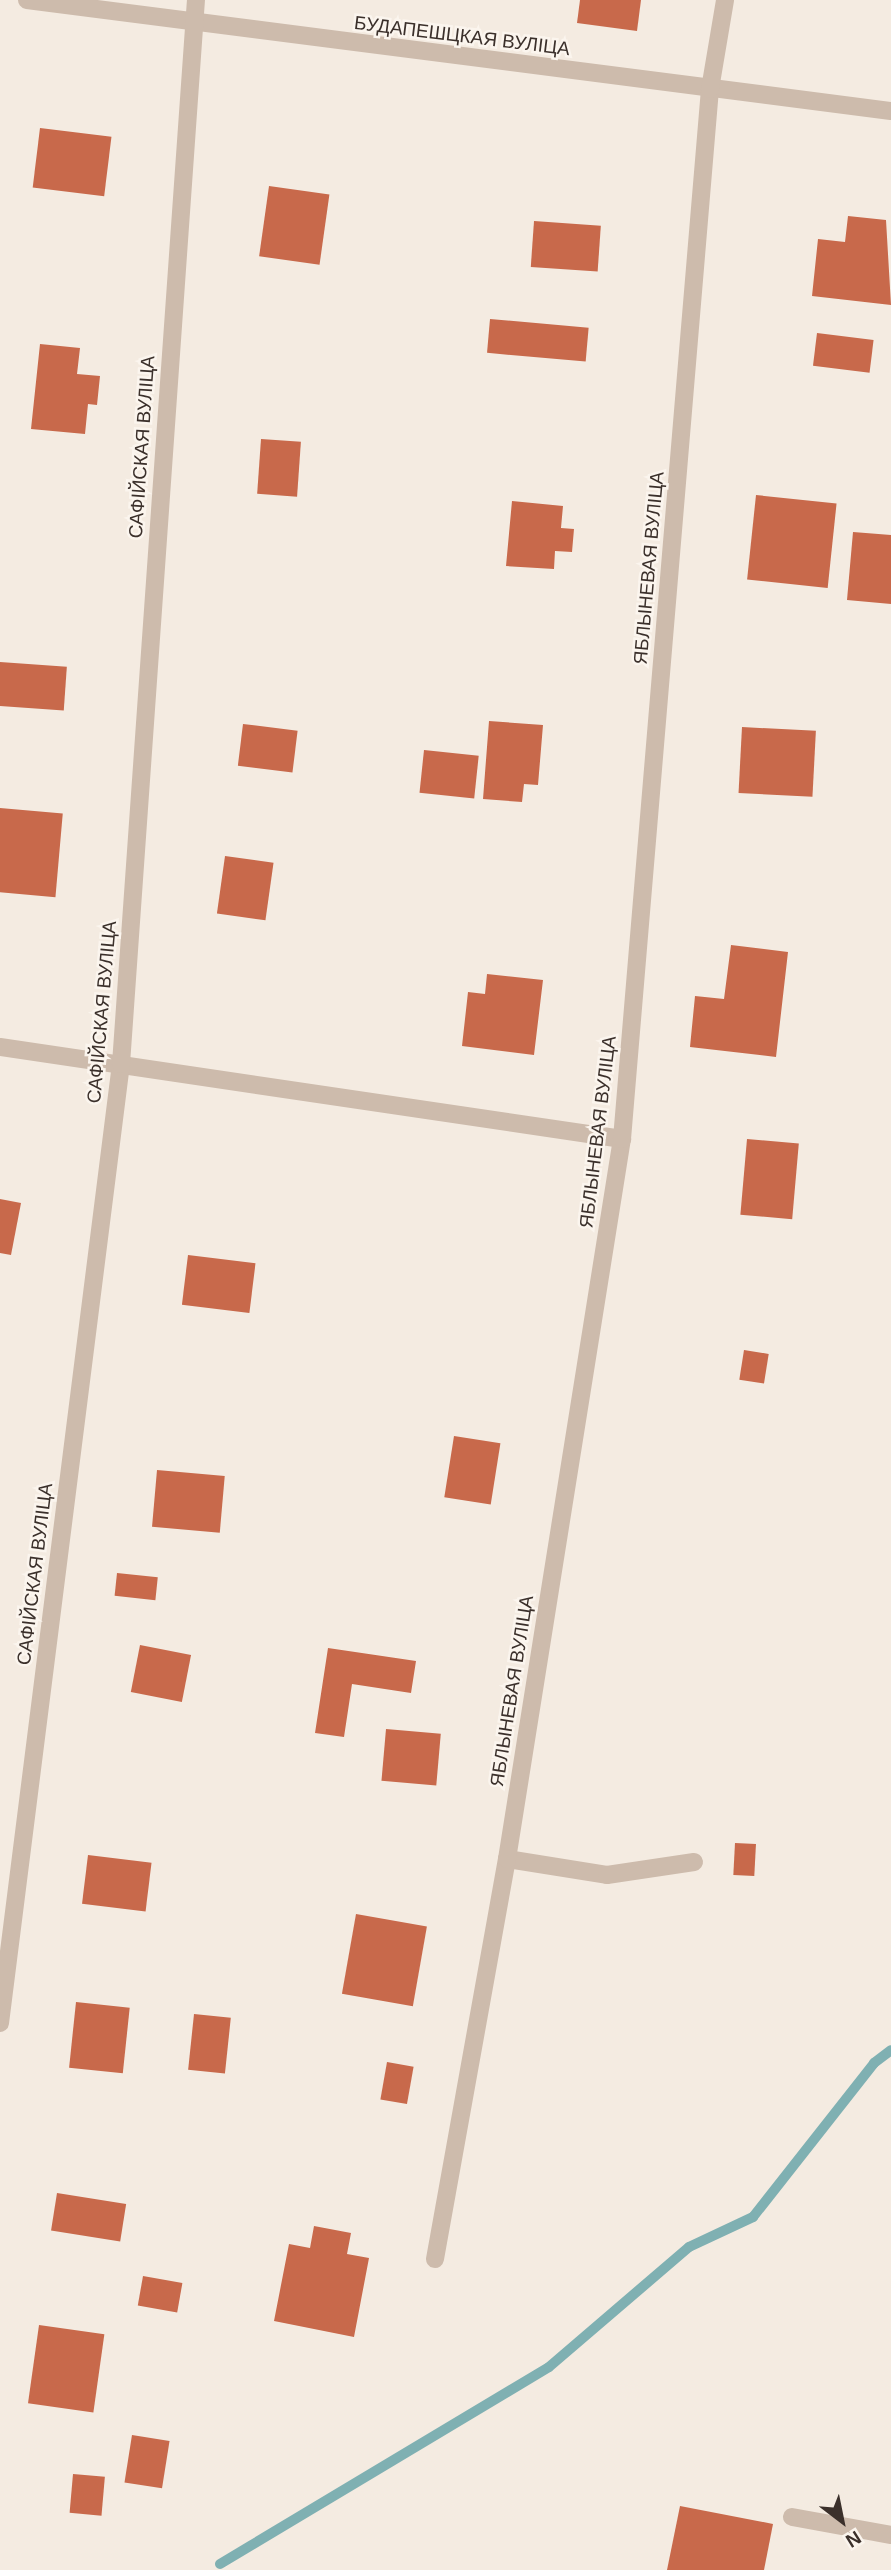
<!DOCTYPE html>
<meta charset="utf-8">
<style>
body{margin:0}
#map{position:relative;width:891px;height:2570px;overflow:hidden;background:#f4ebe1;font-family:Arial,sans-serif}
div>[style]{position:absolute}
.stream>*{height:10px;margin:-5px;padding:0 5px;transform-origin:5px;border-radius:5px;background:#7fb0b2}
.building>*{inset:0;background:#c8694b;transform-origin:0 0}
.minor>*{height:18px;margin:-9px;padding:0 9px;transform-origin:9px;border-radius:9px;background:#cdbbac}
span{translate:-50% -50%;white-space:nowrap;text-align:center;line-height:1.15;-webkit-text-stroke:5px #fbf5ee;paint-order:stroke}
.street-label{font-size:19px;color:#3b302b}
.north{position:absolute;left:807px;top:2486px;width:70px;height:70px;-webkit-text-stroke:5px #fbf5ee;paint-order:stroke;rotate:148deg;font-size:19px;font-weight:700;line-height:28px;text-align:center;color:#3b302b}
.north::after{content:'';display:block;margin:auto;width:24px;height:32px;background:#3b302b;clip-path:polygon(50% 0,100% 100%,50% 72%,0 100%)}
</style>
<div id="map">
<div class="stream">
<i style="left:220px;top:2564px;width:383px;rotate:-30.9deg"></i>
<i style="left:549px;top:2367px;width:184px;rotate:-40.6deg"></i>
<i style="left:689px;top:2247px;width:71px;rotate:-25.1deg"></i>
<i style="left:753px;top:2217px;width:196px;rotate:-51.8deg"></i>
<i style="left:874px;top:2063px;width:21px;rotate:-37deg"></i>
</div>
<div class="building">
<i style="clip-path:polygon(580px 0,641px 0,637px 31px,577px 23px)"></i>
<i style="left:40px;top:128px;width:72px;height:60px;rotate:7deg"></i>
<i style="left:269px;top:186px;width:61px;height:71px;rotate:8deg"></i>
<i style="clip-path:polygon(848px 216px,886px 220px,891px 305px,812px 296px,818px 239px,845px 242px)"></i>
<i style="left:534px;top:221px;width:67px;height:46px;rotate:4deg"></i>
<i style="left:490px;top:319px;width:99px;height:34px;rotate:5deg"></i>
<i style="left:817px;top:333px;width:57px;height:33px;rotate:7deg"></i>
<i style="clip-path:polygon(40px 344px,80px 348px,77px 374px,100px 376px,97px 405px,88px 404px,85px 434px,31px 429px)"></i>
<i style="left:261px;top:439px;width:40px;height:55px;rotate:4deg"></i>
<i style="left:756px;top:495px;width:81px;height:85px;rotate:6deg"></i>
<i style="clip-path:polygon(512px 501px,563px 506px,561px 528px,574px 529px,572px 552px,555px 551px,554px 569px,506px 566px)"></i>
<i style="clip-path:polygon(853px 532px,891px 535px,891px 604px,847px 600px)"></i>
<i style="left:0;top:662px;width:67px;height:44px;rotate:4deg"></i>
<i style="clip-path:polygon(489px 721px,543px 725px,538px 785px,524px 784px,522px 802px,483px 799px)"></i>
<i style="left:243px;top:724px;width:55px;height:42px;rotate:7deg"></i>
<i style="left:742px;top:727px;width:74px;height:66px;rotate:3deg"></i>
<i style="left:424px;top:750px;width:55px;height:43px;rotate:6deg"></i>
<i style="left:0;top:808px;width:63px;height:84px;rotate:5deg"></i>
<i style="left:225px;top:856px;width:49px;height:58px;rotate:8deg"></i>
<i style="clip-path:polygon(731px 945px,788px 952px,776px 1057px,690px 1047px,695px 996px,724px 999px)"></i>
<i style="clip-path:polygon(487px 974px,543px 980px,534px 1055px,462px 1046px,468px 992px,485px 994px)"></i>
<i style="left:747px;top:1139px;width:52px;height:76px;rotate:5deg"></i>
<i style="clip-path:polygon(0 1199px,21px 1203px,11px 1255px,0 1253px)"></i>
<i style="left:188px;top:1255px;width:68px;height:50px;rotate:7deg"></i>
<i style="left:744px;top:1350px;width:25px;height:30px;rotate:9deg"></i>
<i style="left:454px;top:1436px;width:47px;height:62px;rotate:9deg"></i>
<i style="left:157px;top:1470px;width:68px;height:57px;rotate:5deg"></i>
<i style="left:117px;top:1573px;width:41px;height:23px;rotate:6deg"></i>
<i style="left:140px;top:1645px;width:52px;height:48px;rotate:11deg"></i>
<i style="clip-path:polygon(328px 1648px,416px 1661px,411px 1693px,352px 1684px,344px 1737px,315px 1733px)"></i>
<i style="left:386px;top:1729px;width:55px;height:52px;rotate:5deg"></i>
<i style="left:735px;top:1843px;width:21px;height:32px;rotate:3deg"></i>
<i style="left:88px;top:1855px;width:64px;height:49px;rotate:7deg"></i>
<i style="left:356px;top:1914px;width:72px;height:81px;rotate:10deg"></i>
<i style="left:76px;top:2002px;width:54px;height:66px;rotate:6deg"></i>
<i style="left:194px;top:2014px;width:37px;height:56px;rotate:6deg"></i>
<i style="left:387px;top:2062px;width:27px;height:38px;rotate:10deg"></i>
<i style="left:57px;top:2193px;width:70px;height:38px;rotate:9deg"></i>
<i style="clip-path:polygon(314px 2226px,351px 2233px,347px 2254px,369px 2258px,354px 2337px,274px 2321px,289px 2244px,310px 2248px)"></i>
<i style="left:143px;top:2276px;width:40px;height:30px;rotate:10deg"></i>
<i style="left:39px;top:2325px;width:66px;height:79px;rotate:8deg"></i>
<i style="left:132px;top:2435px;width:38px;height:48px;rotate:9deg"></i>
<i style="left:73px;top:2474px;width:32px;height:39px;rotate:5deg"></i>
<i style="clip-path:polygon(680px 2506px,773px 2524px,764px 2570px,667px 2570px)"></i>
</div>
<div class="minor">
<i style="left:27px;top:0;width:871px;rotate:7.32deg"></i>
<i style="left:0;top:1047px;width:629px;rotate:8.41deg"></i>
<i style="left:507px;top:1859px;width:101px;rotate:9.1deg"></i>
<i style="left:607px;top:1875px;width:88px;rotate:-8.5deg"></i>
<i style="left:0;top:2023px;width:967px;rotate:-82.81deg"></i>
<i style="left:121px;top:1064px;width:1067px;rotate:-85.97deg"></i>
<i style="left:435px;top:2259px;width:406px;rotate:-79.8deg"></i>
<i style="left:507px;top:1859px;width:729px;rotate:-80.93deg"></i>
<i style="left:622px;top:1139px;width:1054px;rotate:-85.21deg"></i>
<i style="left:710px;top:89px;width:90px;rotate:-80.4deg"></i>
<i style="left:792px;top:2517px;width:101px;rotate:10.3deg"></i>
</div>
<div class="street-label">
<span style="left:462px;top:36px;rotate:7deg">БУДАПЕШЦКАЯ ВУЛІЦА</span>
<span style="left:142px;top:447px;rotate:-86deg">САФІЙСКАЯ ВУЛІЦА</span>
<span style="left:649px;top:568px;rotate:-85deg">ЯБЛЫНЕВАЯ ВУЛІЦА</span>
<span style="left:102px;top:1012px;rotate:-85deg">САФІЙСКАЯ ВУЛІЦА</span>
<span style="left:598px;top:1132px;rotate:-83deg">ЯБЛЫНЕВАЯ ВУЛІЦА</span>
<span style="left:35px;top:1574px;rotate:-83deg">САФІЙСКАЯ ВУЛІЦА</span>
<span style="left:512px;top:1691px;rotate:-81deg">ЯБЛЫНЕВАЯ ВУЛІЦА</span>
</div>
<div class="north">N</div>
</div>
